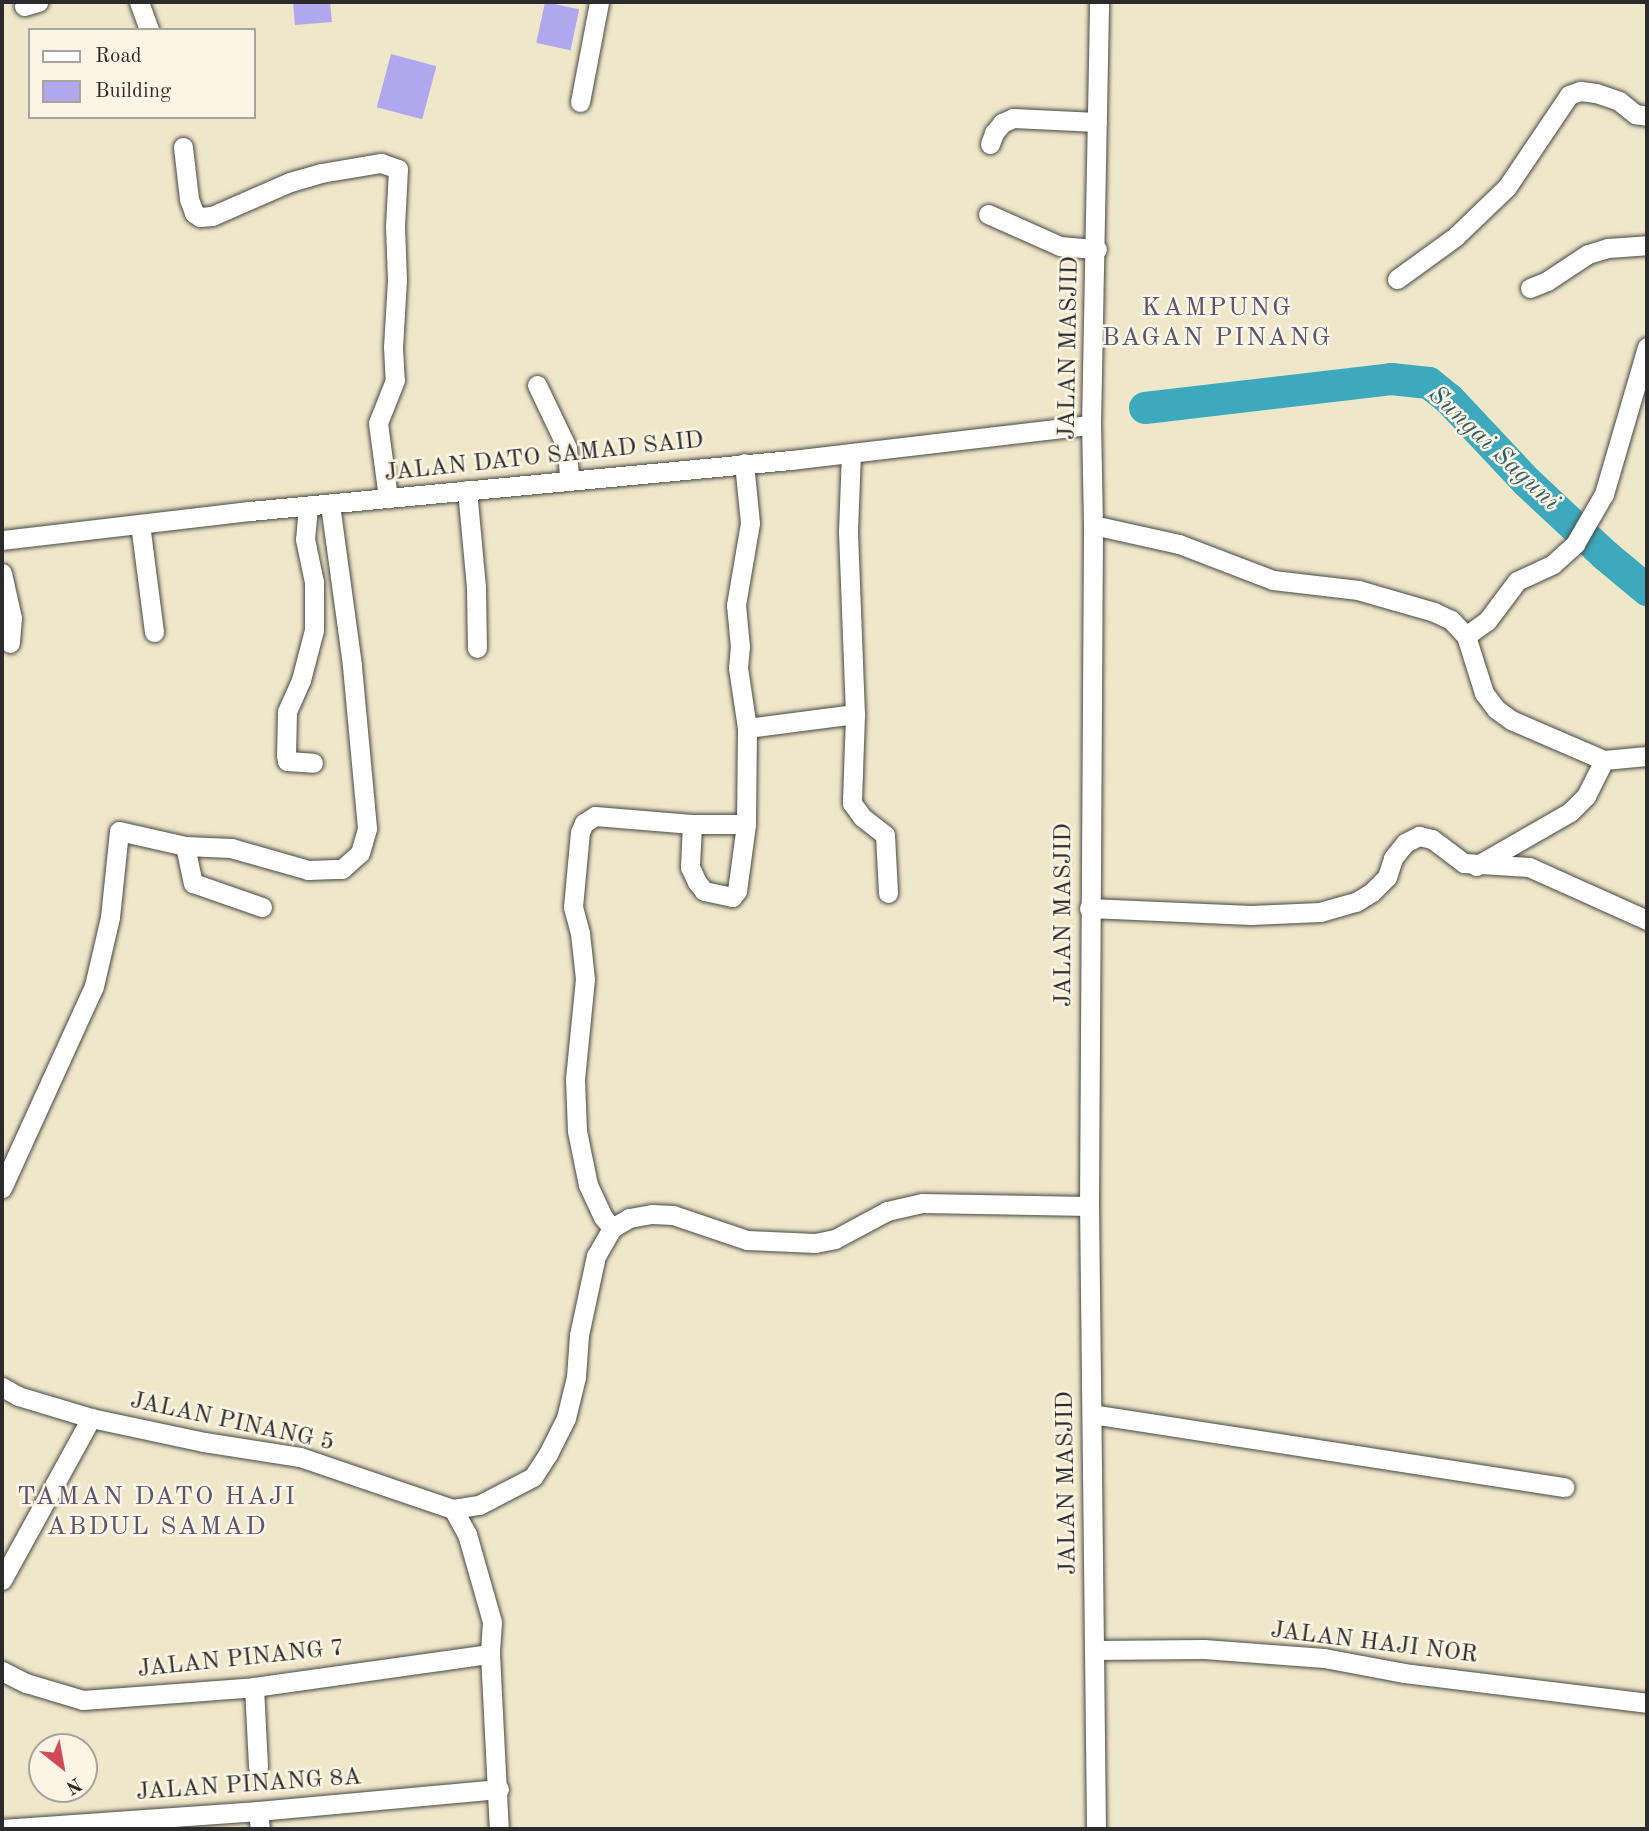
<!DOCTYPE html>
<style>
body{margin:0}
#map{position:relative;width:1649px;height:1831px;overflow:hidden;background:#efe7ca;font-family:"Old Standard TT",serif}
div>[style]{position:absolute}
.river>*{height:32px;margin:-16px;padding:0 16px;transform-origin:16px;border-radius:16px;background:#3da9bc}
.building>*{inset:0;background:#b1a7ef;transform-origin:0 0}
.roads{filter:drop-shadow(0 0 2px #484743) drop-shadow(0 0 2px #484743)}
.minor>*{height:19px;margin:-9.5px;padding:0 9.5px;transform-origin:9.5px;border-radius:9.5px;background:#fff}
span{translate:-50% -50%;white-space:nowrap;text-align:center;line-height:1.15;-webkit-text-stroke:5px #fcf5e5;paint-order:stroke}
.street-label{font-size:24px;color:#2b2b2b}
.neighbourhood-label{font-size:26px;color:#5a5670;letter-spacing:2px}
.water-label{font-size:26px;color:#325d65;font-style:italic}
.frame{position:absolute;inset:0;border:4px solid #2b2b2b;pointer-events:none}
.legend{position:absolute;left:28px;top:28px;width:228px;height:91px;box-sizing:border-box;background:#fcf5e5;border:2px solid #a8a49b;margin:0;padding:9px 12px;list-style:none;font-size:21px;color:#2b2b2b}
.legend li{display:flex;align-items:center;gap:14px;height:35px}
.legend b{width:35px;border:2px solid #a8a49b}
.north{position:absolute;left:28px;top:1733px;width:70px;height:70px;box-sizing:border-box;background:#fcf5e5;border:2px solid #a8a49b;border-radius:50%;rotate:149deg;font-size:19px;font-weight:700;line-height:28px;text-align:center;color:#2b2b2b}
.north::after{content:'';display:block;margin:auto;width:24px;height:32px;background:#d1495b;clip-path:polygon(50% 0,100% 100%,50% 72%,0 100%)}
</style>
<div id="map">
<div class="river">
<i style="left:1145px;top:408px;width:248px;rotate:-6.7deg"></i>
<i style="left:1391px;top:379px;width:38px;rotate:6deg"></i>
<i style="left:1429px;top:383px;width:26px;rotate:39deg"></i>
<i style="left:1449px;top:399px;width:114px;rotate:46.8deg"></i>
<i style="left:1527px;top:482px;width:107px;rotate:43.1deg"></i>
<i style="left:1605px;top:555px;width:55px;rotate:39.8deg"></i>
</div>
<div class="building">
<i style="clip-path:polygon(293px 2px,330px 2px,332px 22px,295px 25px)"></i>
<i style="left:545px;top:2px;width:35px;height:42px;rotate:12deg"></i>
<i style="left:391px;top:54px;width:47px;height:55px;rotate:15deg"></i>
</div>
<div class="roads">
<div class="minor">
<i style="left:139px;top:2px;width:30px;rotate:70deg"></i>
<i style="left:24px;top:6px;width:15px;rotate:-16deg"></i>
<i style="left:580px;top:102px;width:102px;rotate:-79.2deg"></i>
<i style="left:990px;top:144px;width:12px;rotate:-70deg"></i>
<i style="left:994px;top:133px;width:13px;rotate:-51deg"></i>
<i style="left:1002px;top:123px;width:12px;rotate:-24deg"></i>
<i style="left:1013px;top:118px;width:84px;rotate:2.7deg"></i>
<i style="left:183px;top:147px;width:52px;rotate:83.4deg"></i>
<i style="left:189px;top:199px;width:15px;rotate:70deg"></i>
<i style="left:194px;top:213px;width:7px;rotate:34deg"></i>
<i style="left:200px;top:217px;width:12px;rotate:-5deg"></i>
<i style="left:212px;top:216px;width:85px;rotate:-23.6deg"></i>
<i style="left:290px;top:182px;width:32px;rotate:-16deg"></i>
<i style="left:321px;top:173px;width:61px;rotate:-9.5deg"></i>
<i style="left:381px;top:163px;width:18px;rotate:19deg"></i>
<i style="left:398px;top:169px;width:57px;rotate:93deg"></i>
<i style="left:395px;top:226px;width:54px;rotate:87.9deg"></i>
<i style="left:397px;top:280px;width:67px;rotate:93.4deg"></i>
<i style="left:393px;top:347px;width:33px;rotate:87deg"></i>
<i style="left:395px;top:380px;width:46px;rotate:111.6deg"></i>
<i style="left:378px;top:423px;width:76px;rotate:82.4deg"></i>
<i style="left:988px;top:214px;width:79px;rotate:24deg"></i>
<i style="left:1060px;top:246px;width:37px;rotate:5deg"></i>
<i style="left:1397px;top:279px;width:72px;rotate:-35.9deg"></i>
<i style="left:1455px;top:237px;width:72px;rotate:-43.9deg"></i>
<i style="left:1507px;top:187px;width:111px;rotate:-56deg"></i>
<i style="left:1569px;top:95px;width:12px;rotate:-20deg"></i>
<i style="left:1580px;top:91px;width:16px;rotate:7deg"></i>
<i style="left:1596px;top:93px;width:24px;rotate:19deg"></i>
<i style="left:1619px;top:101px;width:21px;rotate:39deg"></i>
<i style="left:1635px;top:114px;width:12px;rotate:9deg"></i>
<i style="left:1530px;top:288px;width:18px;rotate:-22deg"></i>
<i style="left:1547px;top:281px;width:49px;rotate:-33.4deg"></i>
<i style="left:1588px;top:254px;width:21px;rotate:-17deg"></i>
<i style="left:1608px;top:248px;width:39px;rotate:-4deg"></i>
<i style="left:537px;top:385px;width:70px;rotate:64.5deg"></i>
<i style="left:567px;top:448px;width:32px;rotate:86deg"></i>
<i style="left:851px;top:453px;width:79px;rotate:92.2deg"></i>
<i style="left:848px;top:532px;width:183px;rotate:87.8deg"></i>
<i style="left:855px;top:715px;width:88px;rotate:92deg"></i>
<i style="left:852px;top:803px;width:17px;rotate:54deg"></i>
<i style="left:862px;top:817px;width:29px;rotate:38deg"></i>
<i style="left:885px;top:835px;width:58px;rotate:87deg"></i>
<i style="left:467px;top:490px;width:97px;rotate:84.7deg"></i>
<i style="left:476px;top:587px;width:61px;rotate:89.1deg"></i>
<i style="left:308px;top:506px;width:33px;rotate:95deg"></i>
<i style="left:305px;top:539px;width:44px;rotate:78.2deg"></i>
<i style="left:314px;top:582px;width:48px;rotate:90deg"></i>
<i style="left:314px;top:630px;width:52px;rotate:104.6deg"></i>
<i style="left:301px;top:680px;width:35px;rotate:114deg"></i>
<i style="left:287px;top:712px;width:43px;rotate:91.3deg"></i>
<i style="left:286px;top:755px;width:6px;rotate:81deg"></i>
<i style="left:287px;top:761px;width:26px;rotate:4deg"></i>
<i style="left:140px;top:524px;width:109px;rotate:82.6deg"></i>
<i style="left:1093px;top:525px;width:88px;rotate:12.5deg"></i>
<i style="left:1179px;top:544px;width:101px;rotate:21deg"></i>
<i style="left:1273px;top:580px;width:86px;rotate:6.7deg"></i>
<i style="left:1358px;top:590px;width:79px;rotate:16.1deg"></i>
<i style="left:1434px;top:612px;width:19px;rotate:25deg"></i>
<i style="left:1451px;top:620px;width:22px;rotate:47deg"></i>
<i style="left:1466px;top:636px;width:60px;rotate:72.5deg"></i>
<i style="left:1484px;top:693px;width:20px;rotate:53deg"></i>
<i style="left:1496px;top:709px;width:19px;rotate:36deg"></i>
<i style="left:1511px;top:720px;width:101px;rotate:23.3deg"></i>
<i style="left:1604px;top:760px;width:43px;rotate:-5.3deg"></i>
<i style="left:2px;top:540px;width:250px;rotate:-6.7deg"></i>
<i style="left:250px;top:511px;width:543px;rotate:-5.39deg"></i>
<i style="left:791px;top:460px;width:302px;rotate:-6.7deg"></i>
<i style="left:2px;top:573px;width:46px;rotate:77.5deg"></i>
<i style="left:12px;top:618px;width:25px;rotate:95deg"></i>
<i style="left:1466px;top:636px;width:26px;rotate:-36deg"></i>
<i style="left:1487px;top:621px;width:50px;rotate:-53.1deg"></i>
<i style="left:1517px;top:581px;width:40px;rotate:-25deg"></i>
<i style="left:1553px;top:564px;width:30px;rotate:-42deg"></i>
<i style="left:1575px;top:544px;width:58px;rotate:-59.9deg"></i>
<i style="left:1604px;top:494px;width:153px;rotate:-73.7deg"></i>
<i style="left:747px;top:728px;width:109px;rotate:-7.4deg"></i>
<i style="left:692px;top:824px;width:43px;rotate:92.7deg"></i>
<i style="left:690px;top:867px;width:17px;rotate:65deg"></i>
<i style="left:697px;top:882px;width:11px;rotate:52deg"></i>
<i style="left:704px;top:891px;width:29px;rotate:12deg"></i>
<i style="left:732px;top:897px;width:8px;rotate:-50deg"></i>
<i style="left:737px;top:891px;width:68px;rotate:-82.3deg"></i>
<i style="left:746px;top:824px;width:96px;rotate:-89.4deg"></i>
<i style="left:747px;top:728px;width:61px;rotate:-98.5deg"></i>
<i style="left:738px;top:668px;width:21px;rotate:-85deg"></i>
<i style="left:740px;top:647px;width:42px;rotate:-95.4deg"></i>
<i style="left:736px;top:605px;width:83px;rotate:-80.3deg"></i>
<i style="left:750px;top:523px;width:60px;rotate:-95.7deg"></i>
<i style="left:185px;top:846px;width:38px;rotate:78deg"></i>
<i style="left:193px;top:883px;width:73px;rotate:19.2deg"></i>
<i style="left:1476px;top:866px;width:108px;rotate:-29.9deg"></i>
<i style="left:1570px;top:812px;width:23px;rotate:-45deg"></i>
<i style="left:1586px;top:796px;width:40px;rotate:-63.4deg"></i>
<i style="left:1089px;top:908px;width:162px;rotate:2.5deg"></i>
<i style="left:1251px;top:915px;width:69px;rotate:-2.5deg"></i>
<i style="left:1320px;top:912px;width:37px;rotate:-16deg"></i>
<i style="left:1356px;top:902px;width:19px;rotate:-32deg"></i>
<i style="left:1372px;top:892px;width:21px;rotate:-45deg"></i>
<i style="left:1387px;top:877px;width:20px;rotate:-72deg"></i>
<i style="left:1393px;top:858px;width:19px;rotate:-51deg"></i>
<i style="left:1405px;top:843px;width:16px;rotate:-27deg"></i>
<i style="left:1419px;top:836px;width:13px;rotate:13deg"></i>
<i style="left:1432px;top:839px;width:40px;rotate:37deg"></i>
<i style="left:1464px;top:863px;width:65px;rotate:3.5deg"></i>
<i style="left:1529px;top:867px;width:129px;rotate:24.2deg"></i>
<i style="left:2px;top:1188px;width:222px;rotate:-65.5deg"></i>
<i style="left:94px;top:986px;width:71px;rotate:-76.9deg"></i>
<i style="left:110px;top:917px;width:86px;rotate:-84deg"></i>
<i style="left:119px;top:831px;width:68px;rotate:12.8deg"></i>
<i style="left:185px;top:846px;width:46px;rotate:2.5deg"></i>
<i style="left:231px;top:848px;width:80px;rotate:15.9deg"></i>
<i style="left:308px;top:870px;width:34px;rotate:-2deg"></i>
<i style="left:342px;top:869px;width:24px;rotate:-42deg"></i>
<i style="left:360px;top:853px;width:26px;rotate:-74deg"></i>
<i style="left:367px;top:828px;width:164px;rotate:-95.3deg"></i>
<i style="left:352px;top:665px;width:162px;rotate:-97.8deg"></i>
<i style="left:612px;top:1228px;width:14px;rotate:-129deg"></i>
<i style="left:603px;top:1217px;width:35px;rotate:-115deg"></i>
<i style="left:588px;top:1185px;width:55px;rotate:-101.5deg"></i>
<i style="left:577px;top:1131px;width:52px;rotate:-92.2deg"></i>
<i style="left:575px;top:1079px;width:100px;rotate:-84.3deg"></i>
<i style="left:585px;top:979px;width:46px;rotate:-96.2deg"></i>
<i style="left:580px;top:933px;width:27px;rotate:-105deg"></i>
<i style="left:573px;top:907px;width:75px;rotate:-84.7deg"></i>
<i style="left:580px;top:832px;width:10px;rotate:-66deg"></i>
<i style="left:584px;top:823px;width:13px;rotate:-32deg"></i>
<i style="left:595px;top:816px;width:97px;rotate:4.7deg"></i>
<i style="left:692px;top:824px;width:54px"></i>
<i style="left:2px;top:1387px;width:18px;rotate:29deg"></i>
<i style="left:18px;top:1396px;width:76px;rotate:16.8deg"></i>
<i style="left:91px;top:1418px;width:116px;rotate:12deg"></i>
<i style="left:204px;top:1442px;width:97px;rotate:8.9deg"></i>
<i style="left:300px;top:1457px;width:162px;rotate:18.8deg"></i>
<i style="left:453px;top:1509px;width:26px;rotate:-9deg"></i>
<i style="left:479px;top:1505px;width:61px;rotate:-27.4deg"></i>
<i style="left:533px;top:1477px;width:27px;rotate:-57deg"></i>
<i style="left:548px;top:1454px;width:40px;rotate:-63.4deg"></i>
<i style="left:566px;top:1418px;width:42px;rotate:-76.3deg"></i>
<i style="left:576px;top:1377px;width:42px;rotate:-85.9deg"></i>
<i style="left:579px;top:1335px;width:81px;rotate:-77.9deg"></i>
<i style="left:596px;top:1256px;width:32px;rotate:-60deg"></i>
<i style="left:612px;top:1228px;width:20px;rotate:-30deg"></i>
<i style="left:629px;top:1218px;width:23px;rotate:-10deg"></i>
<i style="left:652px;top:1214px;width:21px;rotate:3deg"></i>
<i style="left:673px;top:1215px;width:78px;rotate:18.7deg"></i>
<i style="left:747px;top:1240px;width:68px;rotate:2.5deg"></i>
<i style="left:815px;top:1243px;width:20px;rotate:-11deg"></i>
<i style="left:835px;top:1239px;width:59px;rotate:-28.3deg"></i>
<i style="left:887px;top:1211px;width:36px;rotate:-13deg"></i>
<i style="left:922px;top:1203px;width:167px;rotate:1deg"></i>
<i style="left:1092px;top:1414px;width:478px;rotate:8.8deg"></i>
<i style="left:453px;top:1509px;width:29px;rotate:61deg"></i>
<i style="left:467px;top:1534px;width:91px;rotate:74.1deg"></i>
<i style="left:492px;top:1622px;width:32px;rotate:94deg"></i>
<i style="left:490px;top:1654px;width:175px;rotate:87.1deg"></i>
<i style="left:2px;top:1580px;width:185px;rotate:-61.2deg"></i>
<i style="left:1094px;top:1650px;width:110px;rotate:-0.5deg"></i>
<i style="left:1204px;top:1649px;width:120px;rotate:4.3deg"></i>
<i style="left:1324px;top:1658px;width:81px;rotate:10.6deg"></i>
<i style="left:1404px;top:1673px;width:245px;rotate:7deg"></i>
<i style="left:2px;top:1671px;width:27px;rotate:27deg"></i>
<i style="left:26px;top:1683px;width:59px;rotate:16.6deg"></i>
<i style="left:83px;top:1700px;width:171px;rotate:-4.3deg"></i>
<i style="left:254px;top:1687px;width:238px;rotate:-8deg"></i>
<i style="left:254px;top:1687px;width:80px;rotate:87.1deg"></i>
<i style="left:258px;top:1811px;width:18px;rotate:84deg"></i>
<i style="left:2px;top:1829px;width:257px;rotate:-4deg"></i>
<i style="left:258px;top:1811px;width:242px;rotate:-5.2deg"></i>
<i style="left:1096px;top:1829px;width:623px;rotate:-90.64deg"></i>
<i style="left:1089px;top:1206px;width:681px;rotate:-89.66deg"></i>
<i style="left:1093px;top:525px;width:100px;rotate:-91.1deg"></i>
<i style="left:1091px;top:425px;width:423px;rotate:-88.9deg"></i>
</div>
</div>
<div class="street-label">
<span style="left:1070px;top:348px;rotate:-89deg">JALAN MASJID</span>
<span style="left:544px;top:458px;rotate:-6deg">JALAN DATO SAMAD SAID</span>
<span style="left:1065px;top:915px;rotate:-90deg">JALAN MASJID</span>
<span style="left:232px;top:1423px;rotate:12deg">JALAN PINANG 5</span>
<span style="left:1068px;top:1483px;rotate:-91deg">JALAN MASJID</span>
<span style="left:1374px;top:1644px;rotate:7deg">JALAN HAJI NOR</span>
<span style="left:241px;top:1660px;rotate:-6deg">JALAN PINANG 7</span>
<span style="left:249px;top:1786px;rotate:-4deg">JALAN PINANG 8A</span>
</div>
<div class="neighbourhood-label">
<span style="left:1217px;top:324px">KAMPUNG<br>BAGAN PINANG</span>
<span style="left:157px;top:1513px">TAMAN DATO HAJI<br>ABDUL SAMAD</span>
</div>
<div class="water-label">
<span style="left:1493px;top:449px;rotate:43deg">Sungai Saguni</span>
</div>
<div class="frame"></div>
<ul class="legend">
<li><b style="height:9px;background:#fff"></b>Road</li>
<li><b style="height:19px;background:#b1a7ef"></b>Building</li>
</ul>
<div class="north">N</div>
</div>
